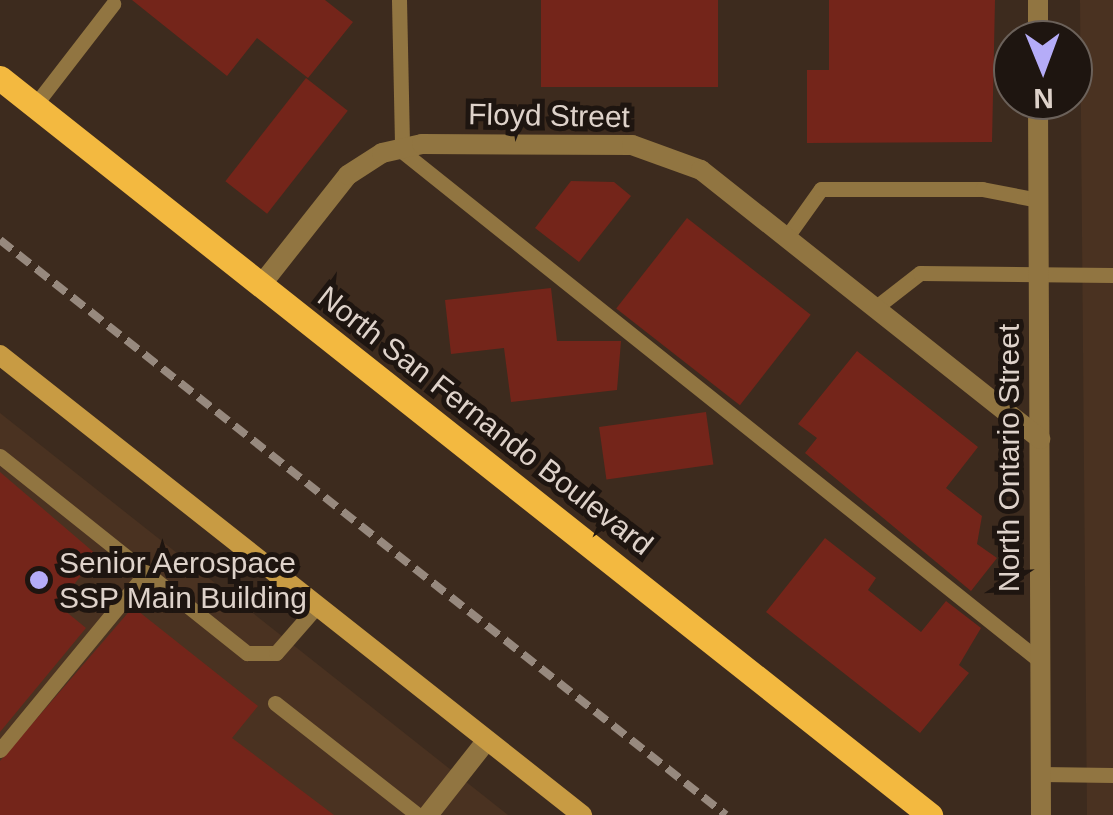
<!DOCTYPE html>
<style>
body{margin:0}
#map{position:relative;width:1113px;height:815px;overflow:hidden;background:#3d2b1e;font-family:Arial,sans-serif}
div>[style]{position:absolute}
.built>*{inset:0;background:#4a3221}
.building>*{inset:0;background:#74251a;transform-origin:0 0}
.lane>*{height:15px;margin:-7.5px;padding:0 7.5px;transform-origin:7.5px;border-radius:7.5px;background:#917541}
.street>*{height:20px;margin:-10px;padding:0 10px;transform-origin:10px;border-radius:10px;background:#917541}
.secondary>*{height:20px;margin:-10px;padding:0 10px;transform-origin:10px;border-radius:10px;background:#c89b43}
.primary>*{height:25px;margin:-12.5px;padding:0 12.5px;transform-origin:12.5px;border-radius:12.5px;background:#f3b940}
.rail>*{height:8px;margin-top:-4px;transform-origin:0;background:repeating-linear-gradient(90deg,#97897e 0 15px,transparent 0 23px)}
.dots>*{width:28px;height:28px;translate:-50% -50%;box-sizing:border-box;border:5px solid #1e1510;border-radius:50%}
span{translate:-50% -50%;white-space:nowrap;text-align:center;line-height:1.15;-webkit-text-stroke:10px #1e1510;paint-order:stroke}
.street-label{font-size:30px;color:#ded2ca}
.poi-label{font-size:30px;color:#ded2ca}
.left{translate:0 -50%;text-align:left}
.north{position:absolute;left:993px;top:20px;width:100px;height:100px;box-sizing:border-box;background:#1e1510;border:2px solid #6b615a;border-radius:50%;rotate:179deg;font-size:28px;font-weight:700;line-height:40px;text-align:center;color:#ded2ca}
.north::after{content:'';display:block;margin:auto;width:35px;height:45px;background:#b5acf8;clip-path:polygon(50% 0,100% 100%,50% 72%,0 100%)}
</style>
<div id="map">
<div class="built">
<i style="clip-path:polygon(1080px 0,1113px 0,1113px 815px,1087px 815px)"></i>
<i style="clip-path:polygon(0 413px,508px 815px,0 815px)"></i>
</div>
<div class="building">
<i style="clip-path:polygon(132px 0,325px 0,353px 22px,308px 78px,257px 38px,227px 76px)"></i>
<i style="left:541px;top:0;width:177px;height:87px"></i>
<i style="clip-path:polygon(829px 0,995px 0,992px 142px,807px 143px,807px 70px,829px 70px)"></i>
<i style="left:306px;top:78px;width:53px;height:131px;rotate:38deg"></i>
<i style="clip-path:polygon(571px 181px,614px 182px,631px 196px,579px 262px,535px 228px)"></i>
<i style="left:687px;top:218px;width:157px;height:115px;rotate:38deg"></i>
<i style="clip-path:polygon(551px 288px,557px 341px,621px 341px,617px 390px,511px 402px,504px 348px,451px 354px,445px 300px)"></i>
<i style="clip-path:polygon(857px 351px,978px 447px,946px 488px,982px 516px,977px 544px,997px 558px,971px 591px,805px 453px,817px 438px,798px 424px)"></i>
<i style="left:706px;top:412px;width:53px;height:108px;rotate:82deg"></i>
<i style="clip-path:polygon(0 472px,97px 555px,58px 605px,86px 628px,0 732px)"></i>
<i style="clip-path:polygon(825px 538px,876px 578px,868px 590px,921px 632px,946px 601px,981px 628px,959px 665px,969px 673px,920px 733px,766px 612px)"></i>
<i style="clip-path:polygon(133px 607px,258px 706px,232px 738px,334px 815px,0 815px,0 761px)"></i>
</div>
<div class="lane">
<i style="left:399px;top:0;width:147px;rotate:88.8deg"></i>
<i style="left:35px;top:105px;width:128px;rotate:-52.3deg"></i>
<i style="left:398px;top:148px;width:822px;rotate:38.63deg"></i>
<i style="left:786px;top:238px;width:60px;rotate:-54.5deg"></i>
<i style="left:821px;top:189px;width:161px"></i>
<i style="left:982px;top:189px;width:57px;rotate:11.1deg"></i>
<i style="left:875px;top:308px;width:57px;rotate:-37.9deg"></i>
<i style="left:920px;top:273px;width:193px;rotate:0.6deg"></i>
<i style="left:0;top:456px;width:316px;rotate:38.6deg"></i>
<i style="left:247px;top:653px;width:29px"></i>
<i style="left:276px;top:653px;width:62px;rotate:-48.9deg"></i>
<i style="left:275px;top:703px;width:182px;rotate:38.1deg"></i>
<i style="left:0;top:750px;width:229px;rotate:-50.5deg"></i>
<i style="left:1042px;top:774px;width:71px;rotate:0.8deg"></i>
</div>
<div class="street">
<i style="left:1038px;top:0;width:40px;rotate:90deg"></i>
<i style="left:1038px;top:100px;width:715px;rotate:89.76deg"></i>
<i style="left:261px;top:285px;width:140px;rotate:-51.7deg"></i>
<i style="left:348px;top:175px;width:40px;rotate:-32.9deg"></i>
<i style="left:382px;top:153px;width:41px;rotate:-12.7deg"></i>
<i style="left:422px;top:144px;width:210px;rotate:0.3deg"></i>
<i style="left:632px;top:145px;width:73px;rotate:19.9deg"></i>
<i style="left:701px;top:170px;width:433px;rotate:38.4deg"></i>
<i style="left:428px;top:815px;width:95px;rotate:-51.8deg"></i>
</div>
<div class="secondary">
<i style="left:0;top:355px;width:742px;rotate:38.32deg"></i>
</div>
<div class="primary">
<i style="left:0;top:78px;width:1187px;rotate:38.4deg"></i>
</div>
<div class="rail">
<i style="left:0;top:240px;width:926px;rotate:38.38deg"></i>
</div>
<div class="dots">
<i style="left:39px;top:580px;background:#b5acf8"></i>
</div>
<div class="street-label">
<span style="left:549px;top:116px;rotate:1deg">Floyd Street</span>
<span style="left:485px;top:421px;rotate:38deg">North San Fernando Boulevard</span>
<span style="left:1009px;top:458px;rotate:-90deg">North Ontario Street</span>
</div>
<div class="poi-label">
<span class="left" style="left:59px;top:580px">Senior Aerospace<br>SSP Main Building</span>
</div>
<div class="north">N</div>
</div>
